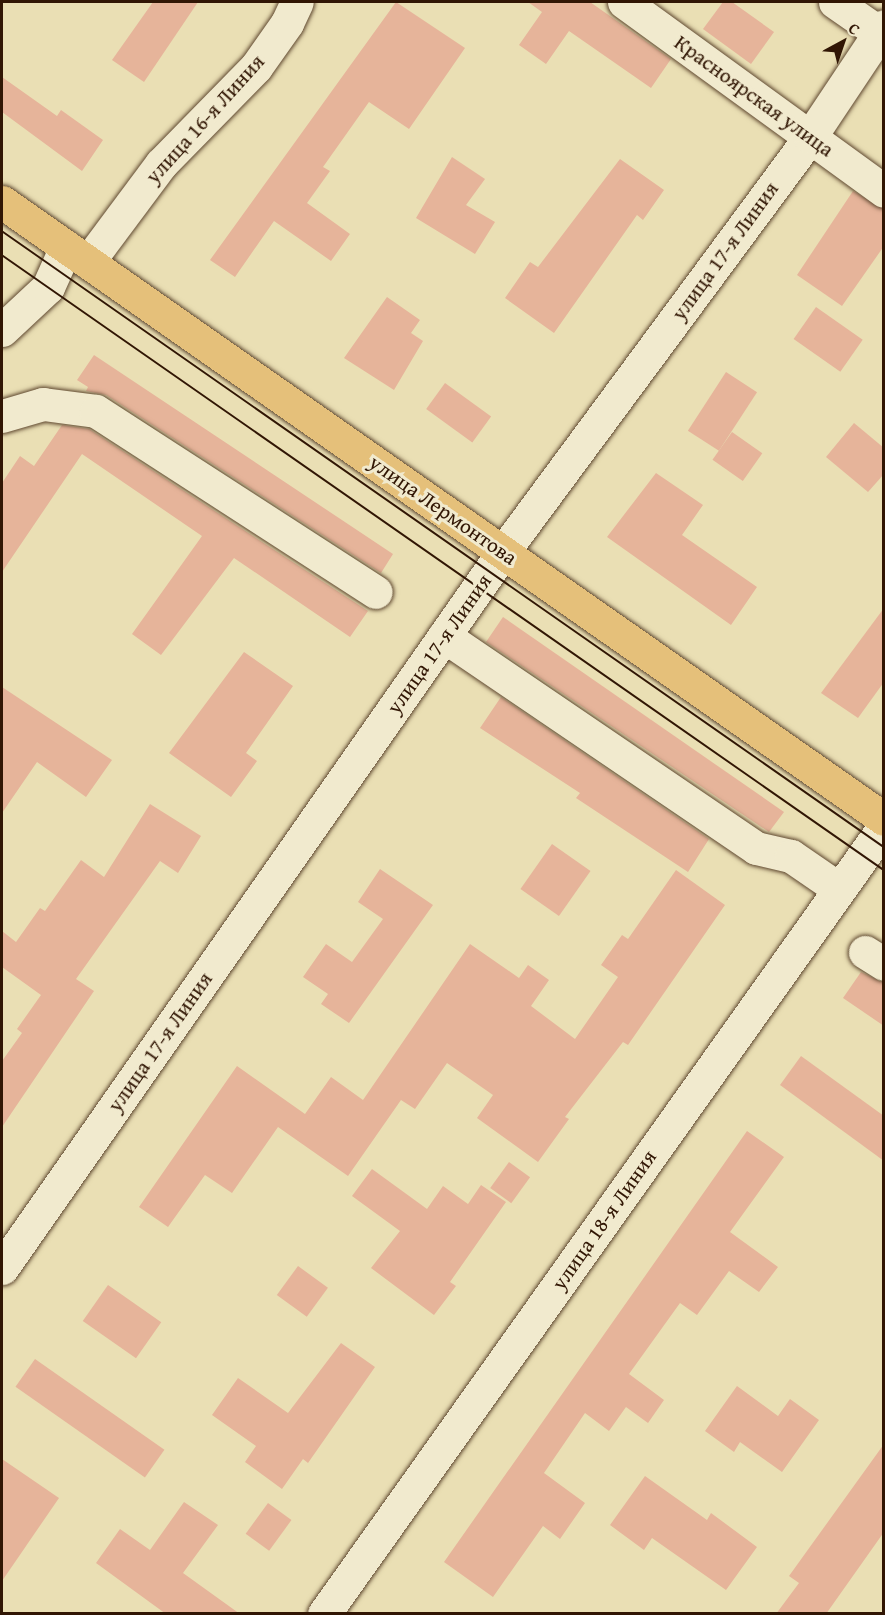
<!DOCTYPE html>
<meta charset="utf-8">
<style>
body{margin:0}
#map{position:relative;width:885px;height:1615px;overflow:hidden;background:#eadfb4;font-family:"Gentium Book Plus",serif}
div>[style]{position:absolute}
.building>*{inset:0;background:#e6b49a;transform-origin:0 0}
.roads{filter:drop-shadow(0 0 2px #5f4830) drop-shadow(0 0 2px #5f4830)}
.minor>*{height:33px;margin:-16.5px;padding:0 16.5px;transform-origin:16.5px;border-radius:16.5px;background:#f1eace}
.major>*{height:33px;margin:-16.5px;padding:0 16.5px;transform-origin:16.5px;border-radius:16.5px;background:#e5c07a}
.tram>*{height:1.5px;margin:-0.75px;padding:0 0.75px;transform-origin:0.75px;border-radius:0.75px;background:#311604}
span{translate:-50% -50%;white-space:nowrap;text-align:center;line-height:1.15;-webkit-text-stroke:6px #f1eace;paint-order:stroke}
.street-label{font-size:21px;color:#311604}
.frame{position:absolute;inset:0;border:3px solid #311604;pointer-events:none}
.north{position:absolute;left:813px;top:12px;width:60px;height:60px;-webkit-text-stroke:4px #f1eace;paint-order:stroke;rotate:40deg;font-size:16px;font-weight:700;line-height:24px;text-align:center;color:#311604}
.north::after{content:'';display:block;margin:auto;width:21px;height:27px;background:#311604;clip-path:polygon(50% 0,100% 100%,50% 72%,0 100%)}
</style>
<div id="map">
<div class="building">
<i style="clip-path:polygon(153px 2px,198px 2px,144px 82px,112px 60px)"></i>
<i style="clip-path:polygon(396px 2px,465px 48px,409px 129px,369px 102px,323px 167px,330px 171px,307px 203px,350px 234px,331px 261px,274px 221px,235px 277px,210px 260px)"></i>
<i style="clip-path:polygon(528px 2px,590px 2px,671px 59px,651px 88px,569px 31px,546px 64px,519px 45px,542px 12px)"></i>
<i style="clip-path:polygon(723px 2px,732px 2px,774px 32px,751px 64px,703px 29px)"></i>
<i style="clip-path:polygon(2px 77px,57px 116px,61px 110px,103px 140px,82px 171px,2px 112px)"></i>
<i style="clip-path:polygon(452px 157px,485px 179px,466px 205px,495px 222px,475px 254px,416px 218px)"></i>
<i style="clip-path:polygon(620px 159px,664px 190px,643px 220px,637px 215px,554px 333px,505px 298px,530px 262px,538px 267px)"></i>
<i style="clip-path:polygon(853px 191px,884px 209px,884px 246px,842px 306px,797px 275px)"></i>
<i style="clip-path:polygon(387px 297px,420px 320px,411px 333px,423px 341px,394px 390px,344px 358px)"></i>
<i style="left:816px;top:307px;width:57px;height:39px;rotate:35deg"></i>
<i style="clip-path:polygon(94px 355px,393px 554px,381px 573px,106px 395px,86px 391px,88px 387px,77px 380px)"></i>
<i style="left:726px;top:372px;width:37px;height:70px;rotate:33deg"></i>
<i style="left:445px;top:383px;width:57px;height:32px;rotate:36deg"></i>
<i style="clip-path:polygon(854px 423px,884px 448px,884px 474px,868px 492px,826px 457px)"></i>
<i style="clip-path:polygon(62px 425px,89px 429px,368px 611px,350px 637px,234px 558px,161px 655px,132px 634px,202px 536px,82px 454px,2px 572px,2px 483px,20px 456px,34px 466px)"></i>
<i style="left:732px;top:432px;width:37px;height:34px;rotate:35deg"></i>
<i style="clip-path:polygon(656px 473px,703px 505px,682px 535px,757px 587px,731px 625px,607px 537px)"></i>
<i style="clip-path:polygon(884px 608px,884px 682px,858px 718px,821px 693px)"></i>
<i style="clip-path:polygon(503px 617px,784px 812px,769px 832px,486px 642px)"></i>
<i style="clip-path:polygon(244px 652px,293px 686px,246px 753px,257px 761px,231px 797px,169px 753px)"></i>
<i style="clip-path:polygon(2px 687px,112px 760px,86px 797px,37px 762px,2px 813px)"></i>
<i style="clip-path:polygon(501px 697px,709px 839px,688px 872px,576px 798px,580px 793px,480px 728px)"></i>
<i style="clip-path:polygon(150px 804px,201px 836px,178px 873px,160px 861px,76px 979px,94px 991px,2px 1127px,2px 1061px,22px 1033px,17px 1029px,41px 995px,2px 967px,2px 931px,16px 942px,40px 908px,45px 911px,81px 860px,104px 877px)"></i>
<i style="left:552px;top:844px;width:47px;height:55px;rotate:35deg"></i>
<i style="clip-path:polygon(380px 869px,433px 905px,349px 1023px,321px 1004px,328px 994px,303px 977px,326px 944px,352px 962px,383px 919px,358px 902px)"></i>
<i style="clip-path:polygon(676px 870px,725px 905px,628px 1045px,623px 1042px,565px 1117px,569px 1119px,538px 1162px,477px 1118px,493px 1095px,447px 1063px,415px 1109px,401px 1100px,348px 1176px,278px 1127px,232px 1193px,205px 1175px,168px 1227px,139px 1207px,237px 1066px,305px 1114px,331px 1077px,363px 1100px,470px 944px,519px 978px,528px 965px,549px 980px,531px 1006px,575px 1039px,618px 977px,601px 965px,622px 935px,628px 939px)"></i>
<i style="clip-path:polygon(861px 972px,884px 983px,884px 1026px,843px 998px)"></i>
<i style="clip-path:polygon(801px 1056px,884px 1116px,884px 1161px,780px 1085px)"></i>
<i style="clip-path:polygon(747px 1131px,784px 1157px,730px 1232px,778px 1267px,759px 1292px,729px 1271px,697px 1315px,680px 1303px,629px 1374px,664px 1400px,648px 1423px,626px 1407px,609px 1431px,585px 1413px,544px 1473px,585px 1503px,560px 1539px,543px 1526px,493px 1597px,444px 1562px)"></i>
<i style="left:509px;top:1162px;width:26px;height:32px;rotate:36deg"></i>
<i style="clip-path:polygon(372px 1169px,427px 1209px,443px 1186px,468px 1204px,481px 1185px,506px 1202px,450px 1282px,456px 1286px,434px 1315px,371px 1268px,400px 1231px,352px 1196px)"></i>
<i style="left:298px;top:1266px;width:37px;height:36px;rotate:36deg"></i>
<i style="left:108px;top:1285px;width:65px;height:44px;rotate:35deg"></i>
<i style="clip-path:polygon(341px 1343px,375px 1367px,308px 1463px,303px 1459px,282px 1489px,245px 1462px,256px 1446px,212px 1415px,238px 1378px,288px 1413px)"></i>
<i style="left:35px;top:1359px;width:158px;height:34px;rotate:35deg"></i>
<i style="clip-path:polygon(737px 1386px,778px 1416px,790px 1399px,819px 1420px,782px 1472px,740px 1442px,734px 1452px,705px 1431px)"></i>
<i style="clip-path:polygon(884px 1444px,884px 1532px,826px 1614px,776px 1614px,799px 1583px,789px 1576px)"></i>
<i style="clip-path:polygon(2px 1459px,59px 1498px,2px 1581px)"></i>
<i style="clip-path:polygon(645px 1476px,707px 1520px,711px 1513px,757px 1547px,726px 1590px,652px 1538px,644px 1550px,610px 1525px)"></i>
<i style="clip-path:polygon(184px 1502px,218px 1525px,183px 1573px,240px 1614px,166px 1614px,96px 1563px,120px 1529px,150px 1550px)"></i>
<i style="left:268px;top:1503px;width:29px;height:38px;rotate:36deg"></i>
</div>
<div class="roads">
<div class="minor">
<i style="left:624px;top:2px;width:321px;rotate:36deg"></i>
<i style="left:835px;top:2px;width:60px;rotate:34.8deg"></i>
<i style="left:88px;top:262px;width:122px;rotate:-53.3deg"></i>
<i style="left:161px;top:164px;width:136px;rotate:-45.6deg"></i>
<i style="left:256px;top:67px;width:54px;rotate:-54.8deg"></i>
<i style="left:287px;top:23px;width:23px;rotate:-65deg"></i>
<i style="left:2px;top:330px;width:63px;rotate:-43.1deg"></i>
<i style="left:48px;top:287px;width:44px;rotate:-65.8deg"></i>
<i style="left:2px;top:416px;width:43px;rotate:-16.3deg"></i>
<i style="left:43px;top:404px;width:53px;rotate:7.5deg"></i>
<i style="left:96px;top:411px;width:333px;rotate:32.9deg"></i>
<i style="left:444px;top:636px;width:377px;rotate:34.2deg"></i>
<i style="left:756px;top:848px;width:36px;rotate:13deg"></i>
<i style="left:791px;top:856px;width:58px;rotate:34.5deg"></i>
<i style="left:865px;top:952px;width:22px;rotate:32deg"></i>
<i style="left:2px;top:1268px;width:874px;rotate:-55.02deg"></i>
<i style="left:503px;top:552px;width:516px;rotate:-53.51deg"></i>
<i style="left:810px;top:137px;width:133px;rotate:-56.3deg"></i>
<i style="left:324px;top:1614px;width:966px;rotate:-54.57deg"></i>
</div>
<div class="major">
<i style="left:2px;top:202px;width:1076px;rotate:34.97deg"></i>
</div>
</div>
<div class="tram">
<i style="left:2px;top:231px;width:1076px;rotate:34.93deg"></i>
<i style="left:2px;top:255px;width:1075px;rotate:34.89deg"></i>
</div>
<div class="street-label">
<span style="left:754px;top:96px;rotate:36deg">Красноярская улица</span>
<span style="left:205px;top:119px;rotate:-48deg">улица 16-я Линия</span>
<span style="left:725px;top:251px;rotate:-54deg">улица 17-я Линия</span>
<span style="left:443px;top:510px;rotate:35deg">улица Лермонтова</span>
<span style="left:439px;top:644px;rotate:-55deg">улица 17-я Линия</span>
<span style="left:160px;top:1042px;rotate:-55deg">улица 17-я Линия</span>
<span style="left:604px;top:1220px;rotate:-55deg">улица 18-я Линия</span>
</div>
<div class="frame"></div>
<div class="north">С</div>
</div>
